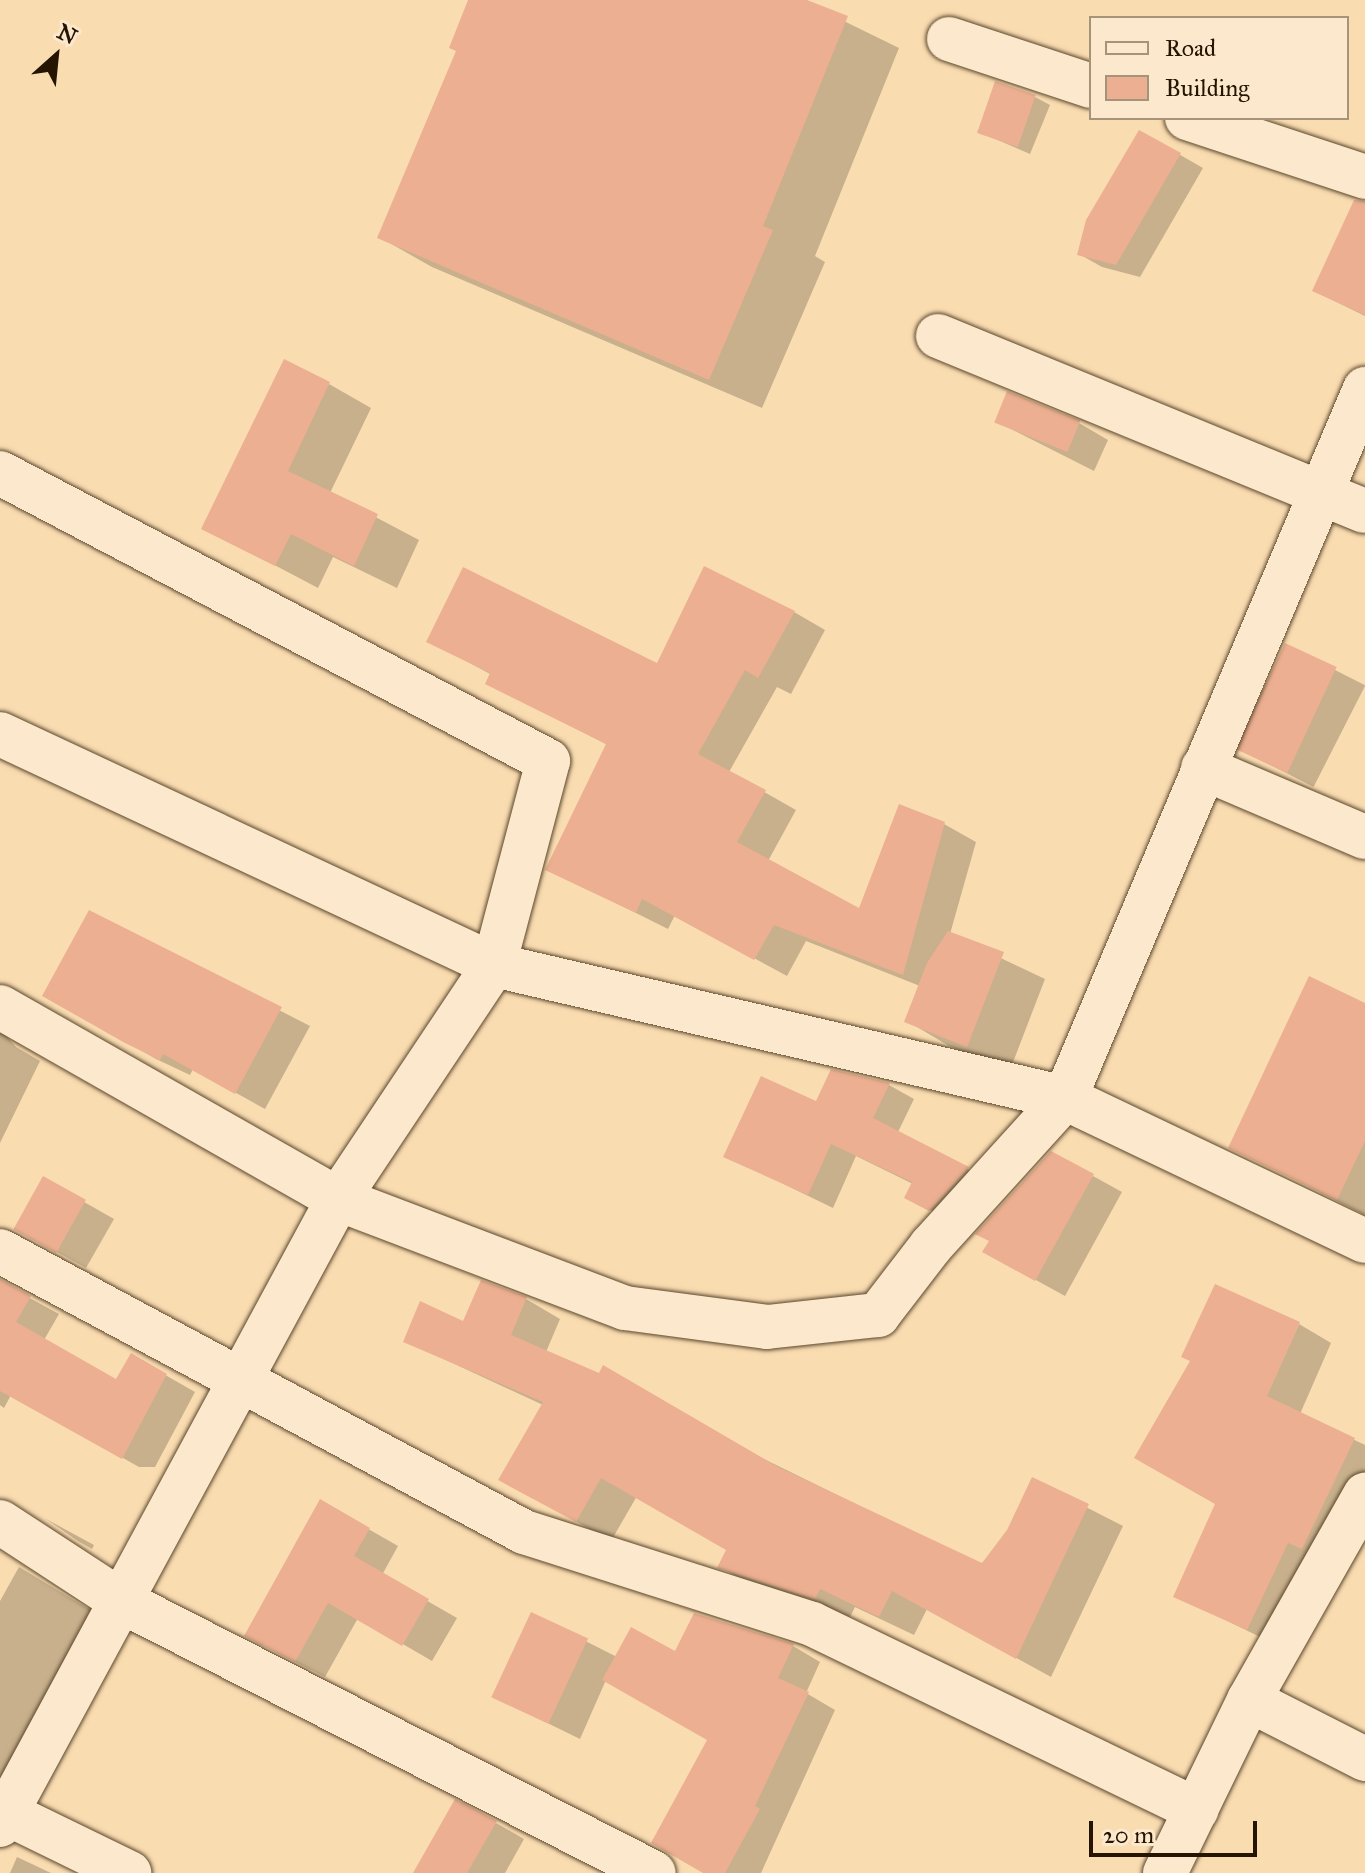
<!DOCTYPE html>
<style>
body{margin:0}
#map{position:relative;width:1365px;height:1873px;overflow:hidden;background:#fadcb1;font-family:"IM FELL Great Primer",serif}
div>[style]{position:absolute}
.shadow>*{inset:0;background:#0003;transform-origin:0 0}
.building>*{inset:0;background:#ecaf91;transform-origin:0 0}
.roads{filter:drop-shadow(0 0 2px #5a472c) drop-shadow(0 0 2px #5a472c)}
.street>*{height:44px;margin:-22px;padding:0 22px;transform-origin:22px;border-radius:22px;background:#fce8cc}
span{translate:-50% -50%;white-space:nowrap;text-align:center;line-height:1.15;-webkit-text-stroke:6px #fce8cc;paint-order:stroke}
.legend{position:absolute;left:1089px;top:16px;width:260px;height:104px;box-sizing:border-box;background:#fce8cc;border:2px solid #a6947a;margin:0;padding:10px 14px;list-style:none;font-size:24px;color:#251500}
.legend li{display:flex;align-items:center;gap:16px;height:40px}
.legend b{width:40px;border:2px solid #a6947a}
.north{position:absolute;left:16px;top:16px;width:80px;height:80px;-webkit-text-stroke:6px #fce8cc;paint-order:stroke;rotate:27deg;font-size:22px;font-weight:700;line-height:32px;text-align:center;color:#251500}
.north::after{content:'';display:block;margin:auto;width:28px;height:36px;background:#251500;clip-path:polygon(50% 0,100% 100%,50% 72%,0 100%)}
.scale{position:absolute;left:1089px;top:1821px;width:168px;height:36px;box-sizing:border-box;border:4px solid #251500;border-top:0;padding-left:10px;font-size:24px;line-height:28px;white-space:nowrap;color:#251500;-webkit-text-stroke:6px #fce8cc;paint-order:stroke}
</style>
<div id="map">
<div class="shadow">
<i style="clip-path:polygon(470px 0,801px 0,899px 48px,815px 256px,825px 262px,762px 408px,432px 267px,379px 237px,459px 51px)"></i>
<i style="clip-path:polygon(1035px 97px,1050px 105px,1030px 154px,977px 131px)"></i>
<i style="clip-path:polygon(1140px 132px,1203px 168px,1140px 277px,1102px 267px,1079px 254px)"></i>
<i style="clip-path:polygon(1365px 203px,1365px 316px,1314px 291px)"></i>
<i style="clip-path:polygon(329px 384px,371px 408px,330px 493px,419px 540px,397px 588px,333px 557px,318px 588px,204px 528px)"></i>
<i style="clip-path:polygon(995px 421px,1079px 423px,1108px 440px,1094px 471px)"></i>
<i style="clip-path:polygon(794px 612px,825px 630px,791px 694px,777px 687px,729px 772px,796px 810px,768px 861px,860px 911px,944px 824px,976px 842px,950px 934px,1045px 979px,1010px 1070px,949px 1046px,907px 1021px,920px 986px,806px 941px,787px 976px,675px 915px,668px 929px,548px 869px,608px 745px,487px 683px,492px 675px,429px 641px,658px 665px)"></i>
<i style="left:1286px;top:645px;width:89px;height:114px;rotate:27deg"></i>
<i style="clip-path:polygon(90px 913px,310px 1026px,265px 1109px,193px 1069px,190px 1075px,156px 1059px,44px 995px)"></i>
<i style="clip-path:polygon(1365px 1005px,1365px 1215px,1231px 1147px)"></i>
<i style="clip-path:polygon(0 1029px,16px 1047px,40px 1061px,0 1143px)"></i>
<i style="clip-path:polygon(832px 1071px,889px 1085px,914px 1099px,898px 1132px,992px 1182px,955px 1223px,906px 1197px,913px 1184px,856px 1156px,833px 1208px,726px 1156px,817px 1104px)"></i>
<i style="clip-path:polygon(1093px 1176px,1122px 1192px,1065px 1296px,1014px 1268px)"></i>
<i style="clip-path:polygon(56px 1186px,114px 1219px,86px 1268px,44px 1245px)"></i>
<i style="clip-path:polygon(0 1282px,59px 1314px,44px 1340px,117px 1382px,132px 1356px,195px 1392px,155px 1467px,139px 1467px,11px 1395px,4px 1408px,0 1405px)"></i>
<i style="clip-path:polygon(526px 1299px,560px 1319px,546px 1352px,982px 1566px,1009px 1531px,1033px 1480px,1123px 1526px,1051px 1677px,927px 1609px,914px 1635px,855px 1607px,850px 1617px,754px 1586px,720px 1567px,729px 1549px,637px 1496px,611px 1541px,500px 1479px,543px 1405px,405px 1341px)"></i>
<i style="clip-path:polygon(1299px 1324px,1331px 1343px,1300px 1414px,1365px 1445px,1365px 1508px,1281px 1647px,1176px 1596px)"></i>
<i style="clip-path:polygon(321px 1502px,398px 1546px,382px 1575px,457px 1618px,432px 1661px,358px 1618px,325px 1677px,276px 1652px)"></i>
<i style="clip-path:polygon(46px 1519px,94px 1545px,92px 1549px,78px 1541px)"></i>
<i style="clip-path:polygon(19px 1567px,92px 1611px,0 1780px,0 1601px)"></i>
<i style="clip-path:polygon(532px 1614px,617px 1657px,793px 1646px,820px 1662px,806px 1693px,835px 1710px,761px 1873px,707px 1873px,709px 1739px,606px 1680px,580px 1739px,494px 1697px)"></i>
<i style="clip-path:polygon(496px 1823px,524px 1839px,505px 1873px,416px 1873px)"></i>
<i style="clip-path:polygon(17px 1857px,51px 1873px,10px 1873px)"></i>
</div>
<div class="building">
<i style="clip-path:polygon(468px 0,807px 0,848px 16px,763px 226px,773px 230px,709px 380px,377px 238px,456px 51px,449px 48px)"></i>
<i style="left:995px;top:81px;width:43px;height:55px;rotate:19deg"></i>
<i style="clip-path:polygon(1139px 130px,1181px 153px,1116px 265px,1077px 255px,1086px 220px)"></i>
<i style="clip-path:polygon(1354px 200px,1365px 201px,1365px 315px,1312px 291px)"></i>
<i style="clip-path:polygon(284px 359px,330px 382px,288px 471px,378px 514px,354px 566px,291px 534px,275px 566px,201px 529px)"></i>
<i style="left:1007px;top:391px;width:79px;height:34px;rotate:22deg"></i>
<i style="clip-path:polygon(704px 566px,795px 611px,758px 678px,745px 670px,698px 754px,766px 790px,737px 842px,859px 908px,899px 804px,945px 822px,903px 975px,774px 925px,754px 960px,642px 899px,636px 913px,545px 870px,606px 744px,485px 684px,490px 673px,426px 642px,463px 567px,657px 663px)"></i>
<i style="left:1285px;top:643px;width:57px;height:117px;rotate:25deg"></i>
<i style="clip-path:polygon(89px 910px,282px 1007px,235px 1094px,163px 1054px,160px 1060px,125px 1043px,42px 996px)"></i>
<i style="clip-path:polygon(948px 931px,1004px 952px,967px 1047px,904px 1022px,927px 963px)"></i>
<i style="clip-path:polygon(1309px 976px,1365px 1003px,1365px 1141px,1337px 1200px,1228px 1148px)"></i>
<i style="clip-path:polygon(831px 1069px,890px 1083px,873px 1118px,969px 1167px,929px 1211px,904px 1198px,912px 1182px,831px 1144px,808px 1195px,723px 1157px,761px 1076px,816px 1101px)"></i>
<i style="clip-path:polygon(1051px 1151px,1094px 1174px,1035px 1281px,982px 1252px,989px 1241px,975px 1234px)"></i>
<i style="left:43px;top:1176px;width:49px;height:61px;rotate:29deg"></i>
<i style="clip-path:polygon(0 1279px,31px 1296px,16px 1322px,116px 1379px,131px 1353px,167px 1374px,122px 1459px,0 1391px)"></i>
<i style="clip-path:polygon(481px 1280px,527px 1297px,511px 1335px,599px 1373px,603px 1365px,778px 1467px,982px 1563px,1007px 1530px,1032px 1477px,1089px 1504px,1016px 1659px,892px 1591px,879px 1617px,820px 1589px,815px 1599px,717px 1568px,726px 1550px,601px 1478px,576px 1522px,498px 1480px,543px 1402px,403px 1342px,420px 1301px,463px 1321px)"></i>
<i style="clip-path:polygon(1215px 1284px,1300px 1322px,1267px 1396px,1355px 1438px,1302px 1549px,1288px 1543px,1247px 1630px,1173px 1597px,1215px 1504px,1134px 1458px,1190px 1361px,1181px 1357px)"></i>
<i style="clip-path:polygon(320px 1499px,370px 1528px,354px 1556px,429px 1599px,402px 1646px,328px 1603px,295px 1662px,244px 1636px)"></i>
<i style="left:531px;top:1612px;width:63px;height:94px;rotate:25deg"></i>
<i style="clip-path:polygon(694px 1613px,794px 1644px,778px 1678px,809px 1692px,755px 1806px,760px 1809px,725px 1873px,703px 1873px,651px 1843px,707px 1740px,602px 1680px,631px 1627px,675px 1651px)"></i>
<i style="clip-path:polygon(455px 1799px,497px 1821px,467px 1873px,413px 1873px)"></i>
</div>
<div class="roads">
<div class="street">
<i style="left:949px;top:39px;width:150px;rotate:18.3deg"></i>
<i style="left:1187px;top:118px;width:188px;rotate:18.3deg"></i>
<i style="left:938px;top:336px;width:461px;rotate:22.3deg"></i>
<i style="left:0;top:473px;width:619px;rotate:27.72deg"></i>
<i style="left:548px;top:761px;width:211px;rotate:104.8deg"></i>
<i style="left:494px;top:965px;width:545px;rotate:-154.94deg"></i>
<i style="left:1203px;top:768px;width:176px;rotate:23.1deg"></i>
<i style="left:0;top:1007px;width:389px;rotate:29.6deg"></i>
<i style="left:338px;top:1199px;width:307px;rotate:20.8deg"></i>
<i style="left:625px;top:1308px;width:143px;rotate:7.6deg"></i>
<i style="left:767px;top:1327px;width:112px;rotate:-6.2deg"></i>
<i style="left:878px;top:1315px;width:87px;rotate:-52.5deg"></i>
<i style="left:931px;top:1246px;width:200px;rotate:-47.8deg"></i>
<i style="left:1065px;top:1098px;width:770px;rotate:-67.07deg"></i>
<i style="left:0;top:1251px;width:595px;rotate:28.2deg"></i>
<i style="left:524px;top:1532px;width:302px;rotate:17.7deg"></i>
<i style="left:812px;top:1624px;width:427px;rotate:25.8deg"></i>
<i style="left:0;top:1522px;width:145px;rotate:33.1deg"></i>
<i style="left:121px;top:1601px;width:598px;rotate:27.04deg"></i>
<i style="left:1249px;top:1700px;width:130px;rotate:27deg"></i>
<i style="left:0;top:1810px;width:144px;rotate:26deg"></i>
<i style="left:0;top:1825px;width:711px;rotate:-61.63deg"></i>
<i style="left:338px;top:1199px;width:281px;rotate:-56.3deg"></i>
<i style="left:494px;top:965px;width:586px;rotate:13.11deg"></i>
<i style="left:1065px;top:1098px;width:332px;rotate:25.5deg"></i>
<i style="left:1165px;top:1873px;width:192px;rotate:-64.1deg"></i>
<i style="left:1249px;top:1700px;width:236px;rotate:-60.5deg"></i>
</div>
</div>
<ul class="legend">
<li><b style="height:10px;background:#fce8cc"></b>Road</li>
<li><b style="height:22px;background:#ecaf91"></b>Building</li>
</ul>
<div class="north">N</div>
<div class="scale">20 m</div>
</div>
